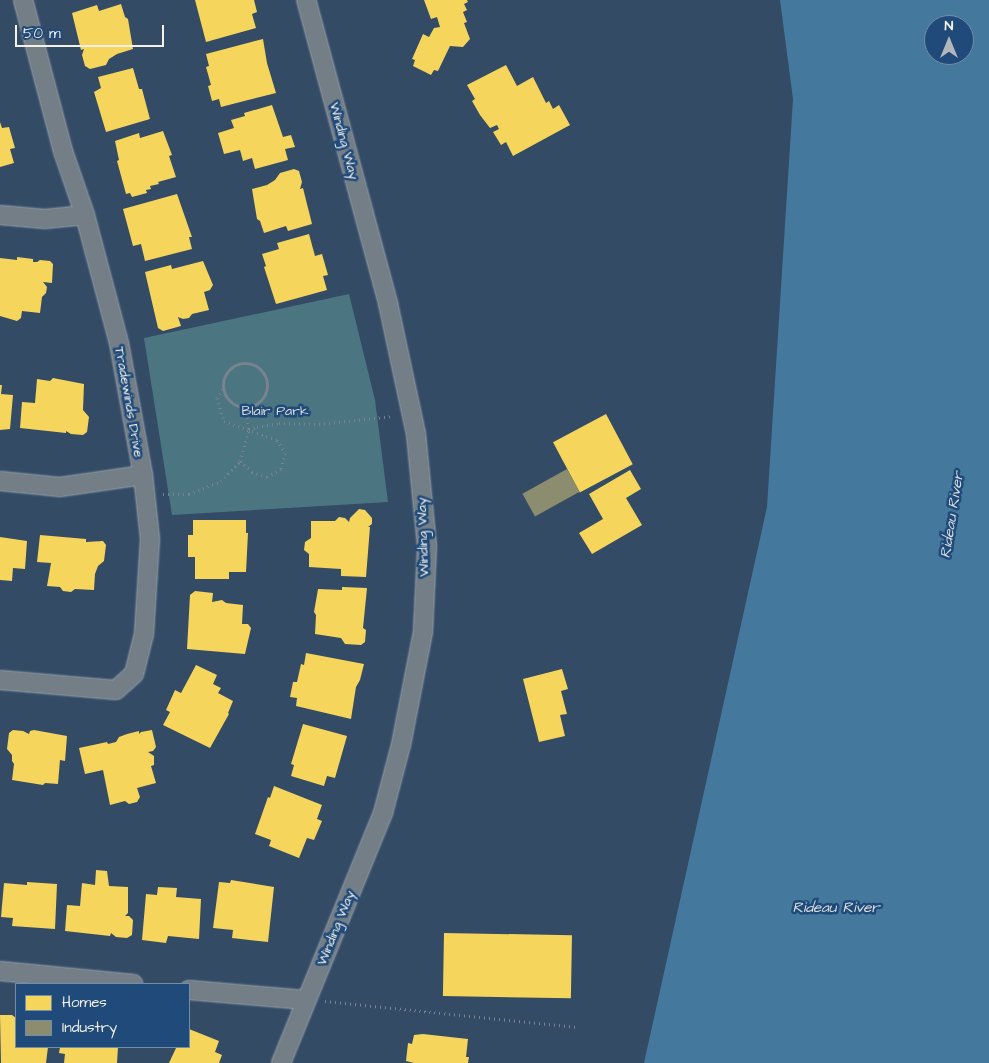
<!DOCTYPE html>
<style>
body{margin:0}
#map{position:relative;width:989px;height:1063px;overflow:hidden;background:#344b65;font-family:"Architects Daughter",sans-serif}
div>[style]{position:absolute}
.green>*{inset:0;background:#4b7581}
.water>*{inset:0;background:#44789d}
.homes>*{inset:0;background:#f6d55c;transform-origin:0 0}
.industry>*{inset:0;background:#8c8c6e;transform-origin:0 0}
.path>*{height:3px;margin-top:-1.5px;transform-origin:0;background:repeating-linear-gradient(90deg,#78838f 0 1px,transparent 0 5px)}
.path>.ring{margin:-1.5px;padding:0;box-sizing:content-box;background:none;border:3px solid #78838f;border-radius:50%}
.roads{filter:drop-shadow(0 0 1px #9ba5af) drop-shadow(0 0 1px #9ba5af)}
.minor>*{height:18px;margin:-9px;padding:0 9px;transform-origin:9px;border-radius:9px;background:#737e87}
span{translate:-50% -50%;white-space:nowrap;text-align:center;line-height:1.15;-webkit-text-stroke:5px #1f4a7a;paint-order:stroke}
.street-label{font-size:14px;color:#f4f1e8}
.park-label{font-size:14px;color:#dbdfd9}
.water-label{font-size:15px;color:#dadfde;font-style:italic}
.legend{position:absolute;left:15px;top:983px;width:175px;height:65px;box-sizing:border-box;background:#1f4a7a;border:1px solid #748da6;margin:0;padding:6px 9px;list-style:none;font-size:15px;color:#f4f1e8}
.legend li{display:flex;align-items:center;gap:10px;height:25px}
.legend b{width:25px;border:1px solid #748da6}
.north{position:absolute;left:924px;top:15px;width:50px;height:50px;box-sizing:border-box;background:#1f4a7a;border:1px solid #748da6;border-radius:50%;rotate:0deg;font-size:14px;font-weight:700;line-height:20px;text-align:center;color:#f4f1e8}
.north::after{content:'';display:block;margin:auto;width:18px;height:22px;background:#b1b7ba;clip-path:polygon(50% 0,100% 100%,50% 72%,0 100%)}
.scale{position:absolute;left:15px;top:25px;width:149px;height:22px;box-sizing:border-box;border:2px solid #f4f1e8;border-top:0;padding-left:6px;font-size:15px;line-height:18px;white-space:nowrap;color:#f4f1e8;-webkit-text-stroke:4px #1f4a7a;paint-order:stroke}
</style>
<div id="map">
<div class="green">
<i style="clip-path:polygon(349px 294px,375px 400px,388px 502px,172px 515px,144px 338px)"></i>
</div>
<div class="water">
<i style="clip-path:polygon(evenodd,780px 0,989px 0,989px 1063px,644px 1063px,767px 507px,793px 99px,780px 0,934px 25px,964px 25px,964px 55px,934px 55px,934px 25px)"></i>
</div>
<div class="homes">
<i style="clip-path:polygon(195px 0,254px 0,257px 12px,252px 14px,256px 28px,206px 42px)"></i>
<i style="clip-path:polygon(424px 0,467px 0,468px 2px,464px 4px,467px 10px,463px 12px,467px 22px,464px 23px,470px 39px,463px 47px,450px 46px,438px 71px,434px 70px,431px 75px,413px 66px,415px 60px,412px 59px,423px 34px,429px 37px,434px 28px,440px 27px,437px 17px,431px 19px)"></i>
<i style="clip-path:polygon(121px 4px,125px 17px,128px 19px,133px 49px,117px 54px,109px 59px,106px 65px,90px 69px,85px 66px,82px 55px,84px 49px,81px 50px,72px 13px,97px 5px,99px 11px)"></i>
<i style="clip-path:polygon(263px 39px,267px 63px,276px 93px,221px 107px,219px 99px,212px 101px,208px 86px,211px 85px,206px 67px,209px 66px,206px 54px)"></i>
<i style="clip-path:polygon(506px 65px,517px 86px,533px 77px,546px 103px,549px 101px,553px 109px,559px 105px,570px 125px,513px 156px,506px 142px,501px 145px,493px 132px,499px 129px,497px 125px,490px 128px,480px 115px,472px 101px,475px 99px,467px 85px)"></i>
<i style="clip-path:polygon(133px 68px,139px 89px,142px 89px,150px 119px,106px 132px,94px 92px,101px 88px,98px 77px)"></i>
<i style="clip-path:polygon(272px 105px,283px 137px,291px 135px,295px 147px,285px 149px,288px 160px,255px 169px,252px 158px,243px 161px,240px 150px,224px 154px,218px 133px,234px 128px,231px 120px,245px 116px,244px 113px)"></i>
<i style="clip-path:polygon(0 122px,2px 128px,9px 127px,15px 148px,10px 149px,14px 163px,0 167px)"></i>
<i style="clip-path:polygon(163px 131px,172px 155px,169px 156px,176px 177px,158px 182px,159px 184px,150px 186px,151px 189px,146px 190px,147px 193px,132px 197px,130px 193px,126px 194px,117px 161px,119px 160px,115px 141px,139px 133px,140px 138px)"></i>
<i style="clip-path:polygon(294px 169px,299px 171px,302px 182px,300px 189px,303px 188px,312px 224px,288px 231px,286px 226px,264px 233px,260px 221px,257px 219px,252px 189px,267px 185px,275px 180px,280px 173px)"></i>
<i style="clip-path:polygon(177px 194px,192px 237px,189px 237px,192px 249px,145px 261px,141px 244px,133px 246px,123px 209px)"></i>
<i style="clip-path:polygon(309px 234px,315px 256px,322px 254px,328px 275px,323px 276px,327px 290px,276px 304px,264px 267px,266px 266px,262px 254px,279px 249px,277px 243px)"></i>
<i style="clip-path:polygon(17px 257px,33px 259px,33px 262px,37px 262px,40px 260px,50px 261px,53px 264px,52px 283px,43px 282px,47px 287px,46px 293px,42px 297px,40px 313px,22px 311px,21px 318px,17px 321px,0 316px,0 258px,17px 260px)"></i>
<i style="clip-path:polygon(203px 261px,213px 285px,210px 290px,204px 292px,209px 310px,192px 314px,189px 318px,183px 319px,178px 317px,181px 326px,163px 331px,158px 328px,145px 272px,171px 265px,172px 269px)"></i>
<i style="clip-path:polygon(53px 378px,84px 384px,83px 410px,89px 417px,87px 432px,83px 435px,71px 434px,66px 431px,66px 433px,20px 428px,22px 402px,35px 403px,37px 379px,50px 381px)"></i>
<i style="clip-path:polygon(0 385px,2px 385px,1px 394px,13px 395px,10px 429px,0 430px)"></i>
<i style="left:606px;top:414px;width:57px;height:60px;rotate:62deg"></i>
<i style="clip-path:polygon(630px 470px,641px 489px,626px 498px,642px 525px,592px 554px,579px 533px,603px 519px,589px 494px)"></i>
<i style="clip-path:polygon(359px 509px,365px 510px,372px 518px,372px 524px,368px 527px,370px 527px,366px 577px,341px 576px,341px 569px,309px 567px,309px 554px,304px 550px,305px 542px,311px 538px,311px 521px,335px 521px,339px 517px,345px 518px,349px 522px,350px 518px)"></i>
<i style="clip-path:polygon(193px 520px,246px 520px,246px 533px,248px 533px,246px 572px,229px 572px,229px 579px,195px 579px,195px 557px,188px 557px,188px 535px,193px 535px)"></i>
<i style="clip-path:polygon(40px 535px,86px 539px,86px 542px,103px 541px,106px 545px,104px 561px,98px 566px,95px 574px,94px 590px,75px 589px,71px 592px,63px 591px,60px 587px,47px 586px,51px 563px,37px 562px)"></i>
<i style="clip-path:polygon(0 537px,27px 541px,25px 569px,13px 568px,12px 581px,0 580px)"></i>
<i style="clip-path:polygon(342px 587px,367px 588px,363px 628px,366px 630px,365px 642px,361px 645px,345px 644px,341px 638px,315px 634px,316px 615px,314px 612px,318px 589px,342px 590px)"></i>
<i style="clip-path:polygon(195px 591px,213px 593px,212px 602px,222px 600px,226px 603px,243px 605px,242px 624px,248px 624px,251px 628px,245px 654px,187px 649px,190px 595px)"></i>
<i style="clip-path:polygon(306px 653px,364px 664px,360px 680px,356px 687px,351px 719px,296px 706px,297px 698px,290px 697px,293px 682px,297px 682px,301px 664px,304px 665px)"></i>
<i style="clip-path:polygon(196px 665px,217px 675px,213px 684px,221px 688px,218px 693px,233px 701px,228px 713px,229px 714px,210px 748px,163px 725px,170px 712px,166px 710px,175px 690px,181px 693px)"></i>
<i style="clip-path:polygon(562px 669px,568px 689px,561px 691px,567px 714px,560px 715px,565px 736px,539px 742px,523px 679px)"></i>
<i style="clip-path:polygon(303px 724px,347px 736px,335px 778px,327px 776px,324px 786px,291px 776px,294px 765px,291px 764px)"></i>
<i style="clip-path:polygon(13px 730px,23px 731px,29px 734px,30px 731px,34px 730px,67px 736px,65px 761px,60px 760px,58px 784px,45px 783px,43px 785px,12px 780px,14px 764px,12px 761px,12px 755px,7px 749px,9px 733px)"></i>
<i style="clip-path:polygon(152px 730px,156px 747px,153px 751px,148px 752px,154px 756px,154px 765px,151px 766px,156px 783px,137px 788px,140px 797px,137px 802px,129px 804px,125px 801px,110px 805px,103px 770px,85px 774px,79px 748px,107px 742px,108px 744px,116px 742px,119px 737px,127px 734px,139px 731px,139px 734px,141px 732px)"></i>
<i style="clip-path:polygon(274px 786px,322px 805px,317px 819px,322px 821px,314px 840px,307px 838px,299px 858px,269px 846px,271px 840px,255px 834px,268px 797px,270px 798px)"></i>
<i style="clip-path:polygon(96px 870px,107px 871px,109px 886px,128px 887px,128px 913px,125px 916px,129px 916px,133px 920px,132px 935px,127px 938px,116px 937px,111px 933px,110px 936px,65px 931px,67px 905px,80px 906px,82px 883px,95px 885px)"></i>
<i style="clip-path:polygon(231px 880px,274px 887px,268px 942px,232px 938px,233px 930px,213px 928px,219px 882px,230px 883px)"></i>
<i style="clip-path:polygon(27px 882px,57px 884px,55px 929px,12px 926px,13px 918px,1px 917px,4px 883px,27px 885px)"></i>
<i style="clip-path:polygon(158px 887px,177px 888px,176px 897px,201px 899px,199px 939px,168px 936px,166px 943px,142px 940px,146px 894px,157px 895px)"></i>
<i style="left:444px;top:933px;width:128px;height:63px;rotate:1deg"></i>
<i style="clip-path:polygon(0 1015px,12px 1015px,16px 1018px,16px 1047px,48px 1047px,46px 1063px,1px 1063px)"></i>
<i style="clip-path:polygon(189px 1029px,219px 1041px,215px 1052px,222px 1055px,219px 1063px,169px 1063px,176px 1048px,189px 1047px)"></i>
<i style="clip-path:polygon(423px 1034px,468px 1039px,466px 1057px,469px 1057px,468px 1063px,414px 1063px,406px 1061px,408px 1043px,412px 1044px,414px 1035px)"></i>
<i style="clip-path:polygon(60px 1047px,118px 1047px,117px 1063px,64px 1063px,65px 1054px,59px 1053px)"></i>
</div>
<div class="industry">
<i style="left:567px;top:469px;width:26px;height:51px;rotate:61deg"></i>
</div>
<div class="path">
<i class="ring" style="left:223px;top:363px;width:41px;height:41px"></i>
<i style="left:223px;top:389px;width:11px;rotate:124deg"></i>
<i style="left:217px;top:398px;width:24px;rotate:73deg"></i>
<i style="left:224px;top:421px;width:56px;rotate:19.7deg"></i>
<i style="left:277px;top:440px;width:15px;rotate:58deg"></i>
<i style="left:285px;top:453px;width:16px;rotate:104deg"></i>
<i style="left:281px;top:469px;width:16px;rotate:150deg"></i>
<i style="left:267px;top:477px;width:16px;rotate:-162deg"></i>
<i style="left:252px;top:472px;width:16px;rotate:-137deg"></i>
<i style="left:245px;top:408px;width:22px;rotate:80deg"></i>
<i style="left:163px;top:494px;width:26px"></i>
<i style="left:189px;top:494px;width:35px;rotate:-22deg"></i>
<i style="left:221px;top:481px;width:28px;rotate:-46deg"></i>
<i style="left:240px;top:461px;width:32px;rotate:-74deg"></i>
<i style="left:249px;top:430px;width:9px;rotate:-21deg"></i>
<i style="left:257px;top:427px;width:22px;rotate:-10deg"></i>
<i style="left:279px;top:423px;width:40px;rotate:1.4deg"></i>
<i style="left:319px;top:424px;width:74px;rotate:-6.2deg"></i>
<i style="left:325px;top:1001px;width:254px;rotate:5.9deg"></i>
</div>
<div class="roads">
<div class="minor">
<i style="left:0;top:215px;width:45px;rotate:5.1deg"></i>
<i style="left:45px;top:219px;width:40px;rotate:-5.7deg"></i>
<i style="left:0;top:481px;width:60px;rotate:5.7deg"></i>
<i style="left:60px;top:487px;width:84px;rotate:-8.2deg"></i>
<i style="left:0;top:680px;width:116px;rotate:4.9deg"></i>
<i style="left:116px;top:690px;width:24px;rotate:-42deg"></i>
<i style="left:134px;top:674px;width:41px;rotate:-76deg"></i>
<i style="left:144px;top:634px;width:95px;rotate:-86.4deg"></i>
<i style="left:150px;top:539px;width:64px;rotate:-96.2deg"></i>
<i style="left:143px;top:475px;width:134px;rotate:-100.3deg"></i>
<i style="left:119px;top:343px;width:132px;rotate:-104.9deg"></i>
<i style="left:85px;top:215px;width:68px;rotate:-109deg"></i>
<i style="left:63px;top:151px;width:156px;rotate:-104.8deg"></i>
<i style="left:0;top:971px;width:134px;rotate:5.6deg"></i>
<i style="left:189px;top:990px;width:117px;rotate:4.9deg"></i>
<i style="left:281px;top:1063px;width:270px;rotate:-67.8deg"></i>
<i style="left:383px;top:813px;width:70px;rotate:-75.2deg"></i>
<i style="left:401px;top:745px;width:115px;rotate:-79deg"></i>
<i style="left:423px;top:632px;width:86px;rotate:-87.3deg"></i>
<i style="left:427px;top:546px;width:113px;rotate:-95.6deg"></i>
<i style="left:416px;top:434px;width:134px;rotate:-102.1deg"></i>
<i style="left:388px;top:303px;width:314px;rotate:-105.1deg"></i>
</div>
</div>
<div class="street-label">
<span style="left:344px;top:141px;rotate:75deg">Winding Way</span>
<span style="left:129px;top:402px;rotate:80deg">Tradewinds Drive</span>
<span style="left:423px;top:537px;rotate:-92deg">Winding Way</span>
<span style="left:336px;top:928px;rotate:-68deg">Winding Way</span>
</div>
<div class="park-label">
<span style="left:275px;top:411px">Blair Park</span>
</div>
<div class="water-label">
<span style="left:952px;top:515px;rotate:-81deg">Rideau River</span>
<span style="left:836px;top:908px">Rideau River</span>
</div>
<ul class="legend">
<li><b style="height:14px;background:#f6d55c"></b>Homes</li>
<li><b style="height:14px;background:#8c8c6e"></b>Industry</li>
</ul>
<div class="north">N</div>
<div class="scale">50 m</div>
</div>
